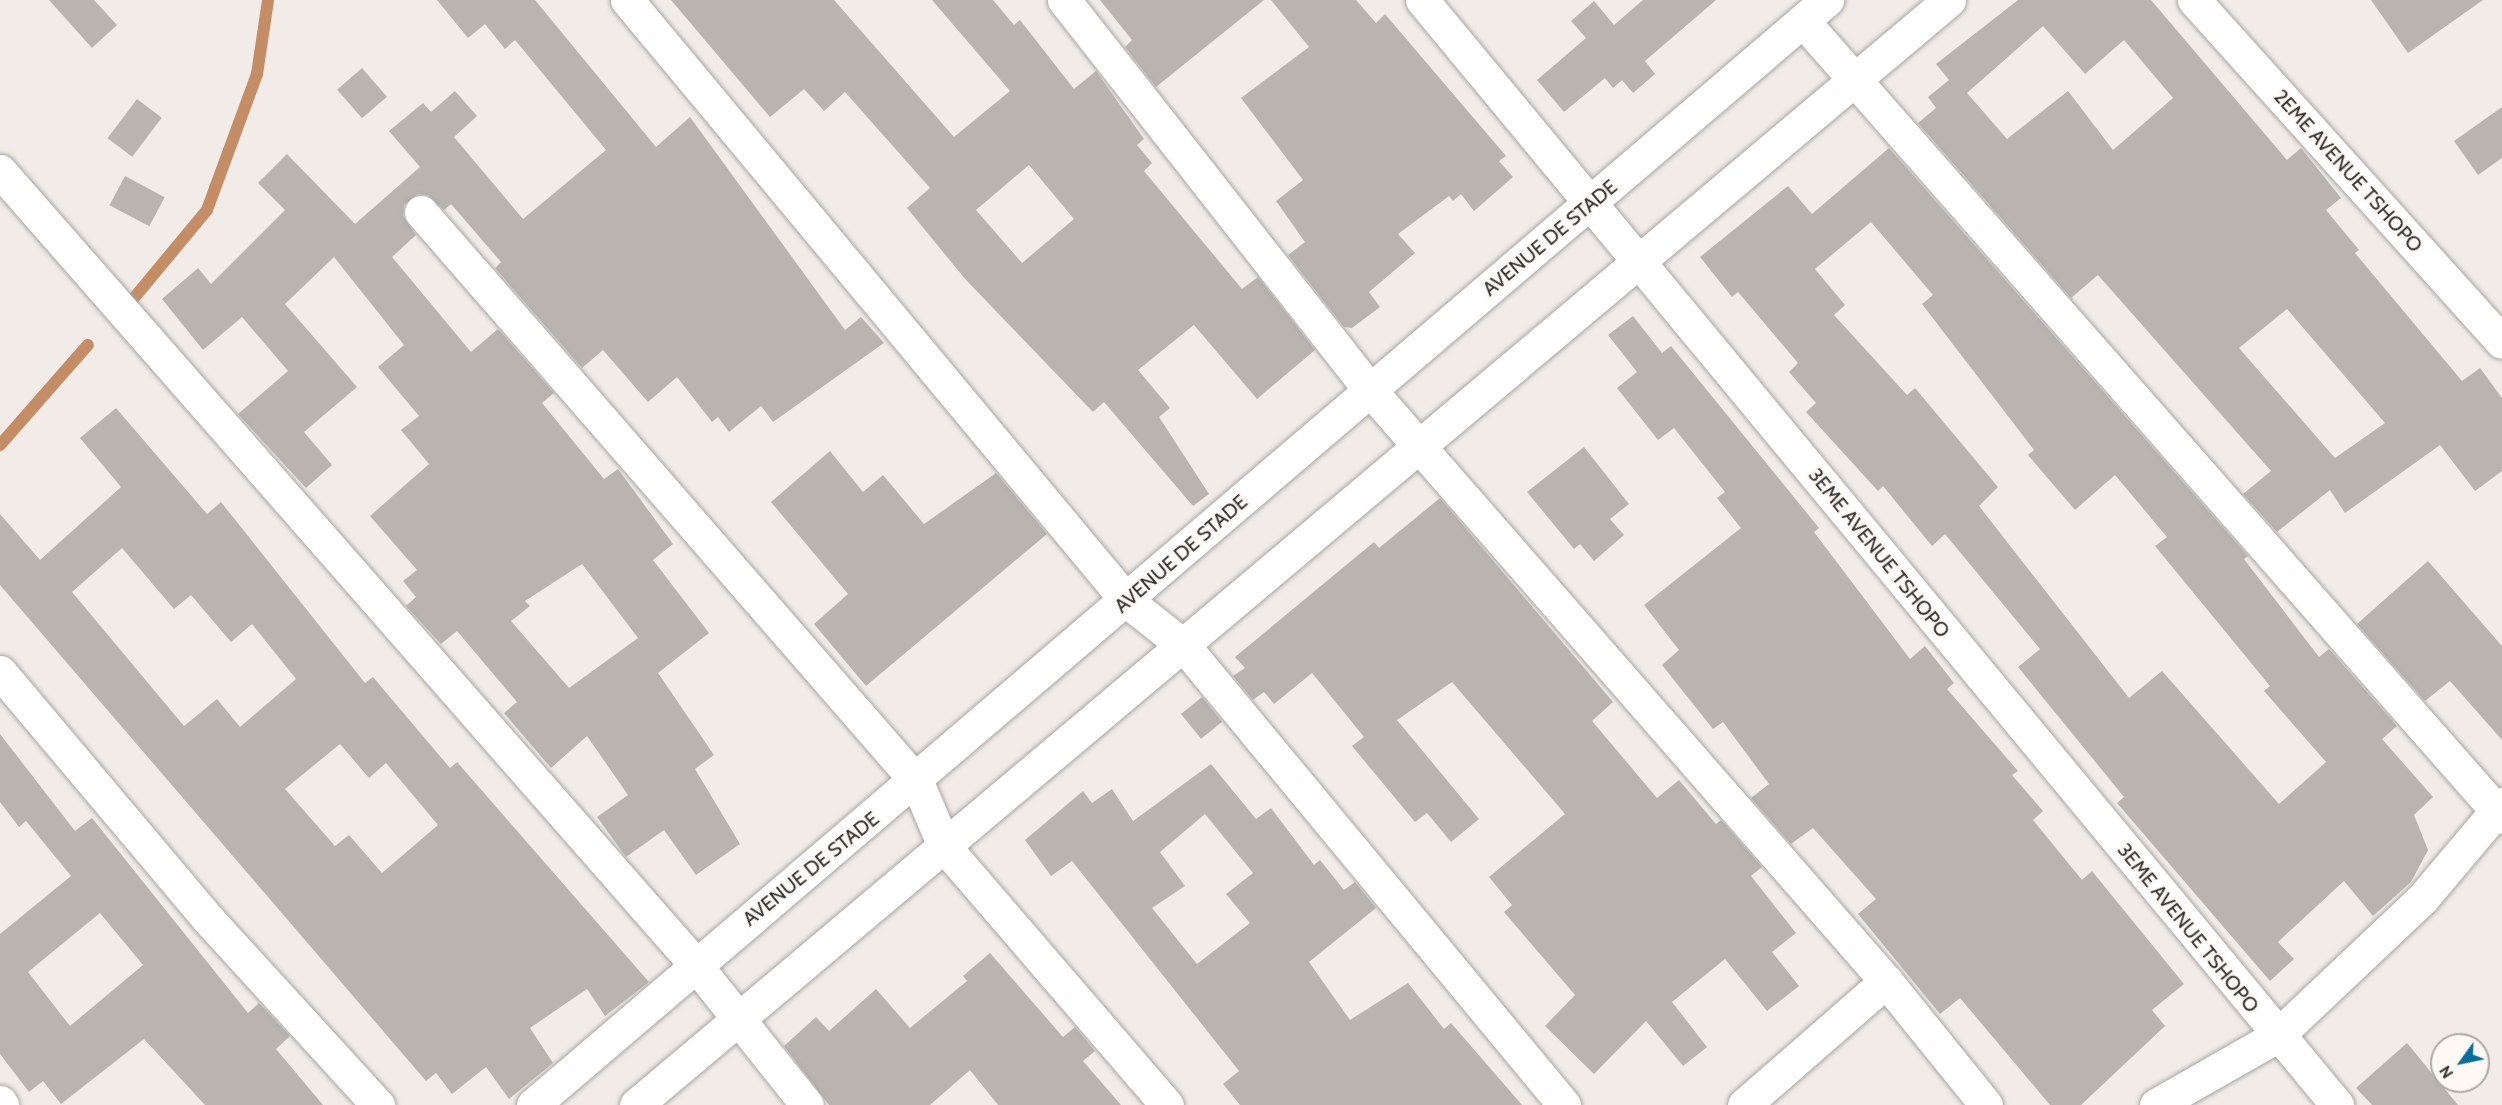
<!DOCTYPE html>
<style>
body{margin:0}
#map{position:relative;width:2502px;height:1105px;overflow:hidden;background:#f1ece8;font-family:Cabin,sans-serif}
div>[style]{position:absolute}
.stream>*{height:12px;margin:-6px;padding:0 6px;transform-origin:6px;border-radius:6px;background:#c58d65}
.building>*{inset:0;background:#bab4b1;transform-origin:0 0}
.roads{filter:drop-shadow(0 0 2px #a9a4a1) drop-shadow(0 0 2px #a9a4a1)}
.minor>*{height:33px;margin:-16.5px;padding:0 16.5px;transform-origin:16.5px;border-radius:16.5px;background:#fff}
span{translate:-50% -50%;white-space:nowrap;text-align:center;line-height:1.15;-webkit-text-stroke:5px #fff9f5;paint-order:stroke}
.street-label{font-size:20px;color:#32302e}
.north{position:absolute;left:2430px;top:1033px;width:60px;height:60px;box-sizing:border-box;background:#fff9f5;border:2px solid #ada9a5;border-radius:50%;rotate:237deg;font-size:16px;font-weight:700;line-height:24px;text-align:center;color:#32302e}
.north::after{content:'';display:block;margin:auto;width:21px;height:27px;background:#086e9b;clip-path:polygon(50% 0,100% 100%,50% 72%,0 100%)}
</style>
<div id="map">
<div class="stream">
<i style="left:124px;top:310px;width:130px;rotate:-50.3deg"></i>
<i style="left:207px;top:210px;width:145px;rotate:-69.8deg"></i>
<i style="left:257px;top:74px;width:75px;rotate:-81.5deg"></i>
<i style="left:0;top:445px;width:133px;rotate:-48.7deg"></i>
</div>
<div class="building">
<i style="clip-path:polygon(49px 0,94px 0,117px 25px,92px 48px)"></i>
<i style="clip-path:polygon(evenodd,437px 0,535px 0,656px 147px,690px 117px,845px 330px,861px 317px,884px 343px,773px 422px,761px 406px,729px 432px,718px 417px,712px 422px,677px 377px,648px 402px,603px 350px,582px 368px,495px 268px,501px 262px,451px 204px,444px 210px,428px 195px,418px 194px,404px 205px,403px 216px,416px 235px,392px 257px,471px 352px,498px 329px,554px 393px,542px 403px,604px 479px,618px 469px,673px 544px,653px 560px,709px 633px,658px 673px,714px 755px,695px 769px,740px 844px,696px 875px,664px 830px,626px 857px,597px 817px,628px 795px,587px 736px,551px 768px,504px 713px,517px 702px,457px 631px,441px 644px,406px 606px,416px 597px,403px 581px,417px 570px,370px 516px,429px 464px,401px 430px,419px 416px,378px 367px,404px 345px,334px 257px,285px 304px,357px 387px,304px 432px,332px 465px,306px 488px,238px 414px,288px 371px,242px 317px,203px 350px,162px 299px,198px 268px,211px 284px,285px 210px,258px 183px,287px 154px,355px 224px,420px 167px,389px 131px,423px 103px,431px 112px,455px 91px,477px 116px,454px 137px,523px 219px,606px 150px,515px 40px,505px 49px,485px 24px,468px 38px,437px 0,582px 564px,638px 638px,569px 688px,511px 621px,530px 606px,525px 601px,582px 564px)"></i>
<i style="clip-path:polygon(evenodd,671px 0,834px 0,954px 137px,1010px 91px,932px 0,993px 0,1014px 25px,1020px 20px,1074px 89px,1096px 71px,1144px 139px,1137px 145px,1152px 163px,1144px 171px,1242px 289px,1258px 277px,1315px 350px,1257px 399px,1194px 325px,1138px 370px,1170px 408px,1159px 417px,1209px 494px,1193px 506px,1104px 402px,1093px 412px,966px 280px,907px 208px,930px 188px,845px 92px,824px 111px,804px 89px,770px 117px,671px 0,1029px 165px,1074px 219px,1022px 263px,976px 210px,1029px 165px)"></i>
<i style="clip-path:polygon(1100px 0,1264px 0,1156px 87px,1125px 47px,1132px 40px)"></i>
<i style="clip-path:polygon(1271px 0,1356px 0,1376px 23px,1385px 14px,1506px 156px,1499px 161px,1513px 177px,1474px 211px,1461px 194px,1453px 201px,1449px 196px,1398px 234px,1415px 253px,1369px 292px,1380px 307px,1352px 328px,1344px 327px,1288px 255px,1305px 242px,1276px 201px,1303px 180px,1241px 98px,1309px 47px)"></i>
<i style="clip-path:polygon(1643px 0,1716px 0,1645px 61px,1655px 74px,1633px 93px,1622px 80px,1613px 88px,1605px 78px,1564px 112px,1537px 80px,1586px 38px,1571px 21px,1594px 1px,1614px 25px)"></i>
<i style="clip-path:polygon(evenodd,2018px 0,2151px 0,2287px 160px,2301px 148px,2341px 198px,2326px 210px,2359px 250px,2355px 253px,2462px 381px,2480px 368px,2502px 398px,2502px 471px,2475px 491px,2440px 445px,2345px 513px,2330px 490px,2277px 532px,2243px 494px,2271px 471px,2098px 275px,2071px 298px,1918px 123px,1936px 108px,1928px 97px,1949px 80px,1936px 64px,2018px 0,2043px 26px,2085px 74px,2124px 40px,2173px 98px,2113px 150px,2068px 91px,2007px 139px,1967px 93px,2043px 26px,2018px 0,2287px 309px,2385px 423px,2335px 458px,2239px 348px,2287px 309px)"></i>
<i style="clip-path:polygon(2371px 0,2483px 0,2408px 53px)"></i>
<i style="left:362px;top:68px;width:38px;height:33px;rotate:49deg"></i>
<i style="left:137px;top:99px;width:31px;height:49px;rotate:37deg"></i>
<i style="clip-path:polygon(2502px 107px,2502px 158px,2478px 175px,2454px 141px)"></i>
<i style="clip-path:polygon(evenodd,1889px 148px,2248px 556px,2244px 559px,2319px 657px,2329px 649px,2397px 726px,2382px 739px,2433px 797px,2414px 815px,2428px 850px,2411px 882px,2373px 916px,2344px 881px,2278px 942px,2294px 959px,2270px 981px,2117px 803px,2124px 797px,2018px 667px,2040px 649px,1945px 534px,1932px 546px,1883px 486px,1878px 491px,1806px 412px,1816px 403px,1789px 372px,1798px 363px,1738px 292px,1732px 297px,1700px 257px,1788px 186px,1812px 214px,1889px 148px,1871px 222px,1933px 295px,1922px 304px,2034px 450px,2028px 455px,2075px 510px,2115px 475px,2167px 537px,2155px 546px,2270px 686px,2264px 691px,2326px 762px,2279px 804px,2162px 671px,2129px 698px,1979px 506px,1998px 487px,1915px 388px,1907px 395px,1834px 315px,1845px 305px,1815px 269px,1871px 222px)"></i>
<i style="left:125px;top:176px;width:45px;height:33px;rotate:28deg"></i>
<i style="clip-path:polygon(1633px 316px,1662px 353px,1671px 346px,1819px 528px,1814px 532px,1910px 659px,1925px 646px,1954px 683px,1947px 689px,2018px 771px,2012px 775px,2043px 811px,2033px 820px,2082px 880px,2092px 871px,2184px 984px,2152px 1010px,2165px 1026px,2081px 1105px,2050px 1105px,1960px 998px,1940px 1014px,1858px 914px,1876px 899px,1813px 828px,1791px 844px,1751px 798px,1769px 784px,1723px 722px,1713px 729px,1662px 665px,1679px 650px,1644px 605px,1741px 528px,1717px 498px,1725px 492px,1674px 428px,1658px 440px,1617px 388px,1637px 372px,1608px 335px)"></i>
<i style="clip-path:polygon(evenodd,116px 408px,207px 514px,221px 502px,365px 683px,373px 677px,450px 768px,457px 762px,649px 982px,605px 1016px,587px 989px,530px 1028px,553px 1063px,509px 1099px,486px 1067px,452px 1094px,436px 1073px,426px 1081px,0 585px,0 514px,40px 560px,121px 487px,80px 438px,116px 408px,122px 548px,174px 609px,191px 595px,231px 642px,252px 624px,296px 679px,240px 727px,217px 699px,184px 726px,72px 592px,122px 548px,116px 408px,340px 744px,369px 778px,386px 763px,438px 825px,382px 873px,349px 835px,335px 846px,285px 789px,340px 744px)"></i>
<i style="clip-path:polygon(1584px 447px,1629px 504px,1610px 519px,1624px 535px,1594px 561px,1580px 544px,1574px 549px,1527px 492px)"></i>
<i style="clip-path:polygon(830px 451px,863px 492px,883px 475px,924px 524px,996px 473px,1047px 534px,866px 686px,814px 624px,848px 594px,771px 502px)"></i>
<i style="clip-path:polygon(1440px 498px,1613px 702px,1592px 721px,1657px 798px,1679px 780px,1716px 824px,1721px 820px,1762px 867px,1751px 876px,1796px 933px,1772px 952px,1799px 986px,1767px 1011px,1725px 959px,1672px 1002px,1707px 1047px,1683px 1066px,1646px 1021px,1594px 1074px,1545px 1026px,1575px 995px,1504px 912px,1512px 905px,1489px 877px,1565px 814px,1452px 682px,1397px 720px,1479px 819px,1451px 842px,1427px 813px,1415px 822px,1352px 746px,1364px 737px,1312px 673px,1274px 704px,1264px 692px,1253px 700px,1233px 676px,1245px 668px,1235px 657px,1374px 542px,1379px 548px)"></i>
<i style="clip-path:polygon(2428px 561px,2502px 646px,2502px 740px,2450px 681px,2425px 701px,2357px 624px)"></i>
<i style="left:1202px;top:697px;width:32px;height:27px;rotate:51deg"></i>
<i style="clip-path:polygon(evenodd,0 734px,75px 831px,92px 818px,248px 1013px,259px 1003px,290px 1036px,276px 1049px,323px 1105px,205px 1105px,144px 1039px,61px 1104px,43px 1081px,29px 1092px,0 1054px,0 934px,71px 876px,26px 821px,19px 827px,0 802px,0 734px,100px 913px,143px 965px,70px 1026px,28px 972px,100px 913px)"></i>
<i style="clip-path:polygon(evenodd,1211px 764px,1256px 819px,1271px 808px,1314px 865px,1320px 860px,1344px 890px,1355px 882px,1376px 908px,1309px 962px,1350px 1020px,1408px 983px,1444px 1029px,1451px 1023px,1522px 1105px,1240px 1105px,1223px 1084px,1239px 1071px,1072px 861px,1051px 876px,1025px 840px,1083px 791px,1092px 803px,1112px 789px,1133px 821px,1211px 764px,1205px 814px,1253px 873px,1226px 894px,1250px 923px,1197px 964px,1152px 908px,1185px 886px,1160px 852px,1205px 814px)"></i>
<i style="clip-path:polygon(990px 953px,1063px 1037px,1075px 1027px,1095px 1051px,1083px 1061px,1121px 1105px,998px 1105px,970px 1070px,930px 1105px,829px 1105px,784px 1046px,816px 1017px,829px 1031px,876px 989px,910px 1028px,967px 981px,963px 976px)"></i>
<i style="clip-path:polygon(2407px 1043px,2458px 1105px,2372px 1105px,2356px 1088px)"></i>
</div>
<div class="roads">
<div class="minor">
<i style="left:627px;top:0;width:782px;rotate:50.24deg"></i>
<i style="left:1127px;top:601px;width:73px;rotate:38.3deg"></i>
<i style="left:1184px;top:646px;width:596px;rotate:50.38deg"></i>
<i style="left:1064px;top:0;width:496px;rotate:51.9deg"></i>
<i style="left:1370px;top:390px;width:785px;rotate:48.88deg"></i>
<i style="left:1886px;top:981px;width:159px;rotate:51.1deg"></i>
<i style="left:1422px;top:0;width:1435px;rotate:50.37deg"></i>
<i style="left:2194px;top:0;width:460px;rotate:48deg"></i>
<i style="left:1803px;top:21px;width:1059px;rotate:48.71deg"></i>
<i style="left:0;top:171px;width:1053px;rotate:48.77deg"></i>
<i style="left:694px;top:963px;width:181px;rotate:51.5deg"></i>
<i style="left:421px;top:212px;width:756px;rotate:48.97deg"></i>
<i style="left:917px;top:782px;width:69px;rotate:67.1deg"></i>
<i style="left:944px;top:846px;width:342px;rotate:49.3deg"></i>
<i style="left:0;top:672px;width:324px;rotate:49.9deg"></i>
<i style="left:209px;top:920px;width:251px;rotate:47.6deg"></i>
<i style="left:0;top:1102px;width:4px;rotate:56deg"></i>
<i style="left:533px;top:1105px;width:1702px;rotate:-40.5deg"></i>
<i style="left:636px;top:1105px;width:1716px;rotate:-40.08deg"></i>
<i style="left:1744px;top:1105px;width:189px;rotate:-41.1deg"></i>
<i style="left:2156px;top:1105px;width:139px;rotate:-29.7deg"></i>
<i style="left:2277px;top:1036px;width:199px;rotate:-43.4deg"></i>
<i style="left:2422px;top:899px;width:124px;rotate:-49.9deg"></i>
</div>
</div>
<div class="street-label">
<span style="left:2348px;top:171px;rotate:48deg">2EME AVENUE TSHOPO</span>
<span style="left:1550px;top:238px;rotate:-40deg">AVENUE DE STADE</span>
<span style="left:1879px;top:553px;rotate:51deg">3EME AVENUE TSHOPO</span>
<span style="left:1181px;top:554px;rotate:-41deg">AVENUE DE STADE</span>
<span style="left:811px;top:869px;rotate:-39deg">AVENUE DE STADE</span>
<span style="left:2188px;top:928px;rotate:51deg">3EME AVENUE TSHOPO</span>
</div>
<div class="north">N</div>
</div>
